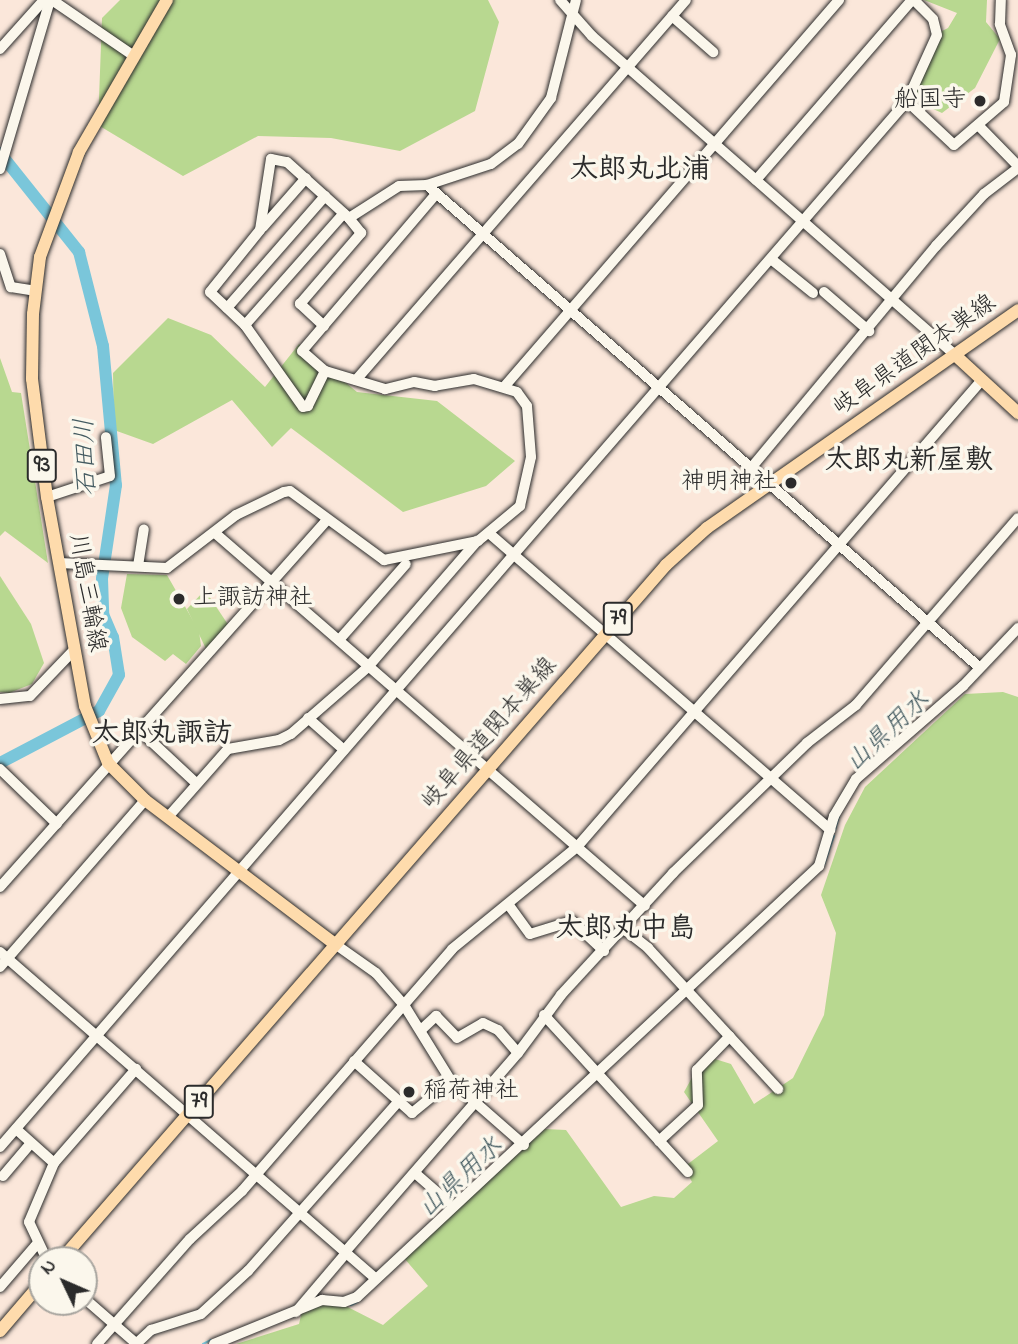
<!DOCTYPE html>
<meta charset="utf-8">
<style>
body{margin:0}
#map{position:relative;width:1018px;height:1344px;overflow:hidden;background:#fbe7da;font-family:"Indie Flower","Klee One",sans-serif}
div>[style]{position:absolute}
.green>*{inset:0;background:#b8d890}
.stream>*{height:2px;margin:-1px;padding:0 1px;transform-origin:1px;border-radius:1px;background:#7ac6da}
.river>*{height:12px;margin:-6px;padding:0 6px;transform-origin:6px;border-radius:6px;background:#7ac6da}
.roads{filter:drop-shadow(0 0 2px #2b2b2b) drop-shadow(0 0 2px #2b2b2b)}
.minor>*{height:10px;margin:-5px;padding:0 5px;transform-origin:5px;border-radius:5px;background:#fbf7ec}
.major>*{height:12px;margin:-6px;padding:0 6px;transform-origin:6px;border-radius:6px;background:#fedbac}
.dots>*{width:19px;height:19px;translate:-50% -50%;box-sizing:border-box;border:4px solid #fbf7ec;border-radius:50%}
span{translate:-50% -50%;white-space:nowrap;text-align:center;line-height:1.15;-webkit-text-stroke:7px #fbf7ec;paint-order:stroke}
.shield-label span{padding:2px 5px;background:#fbf7ec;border:2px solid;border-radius:5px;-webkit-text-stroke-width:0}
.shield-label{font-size:23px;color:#2b2b2b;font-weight:700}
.poi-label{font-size:24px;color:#2b2b2b}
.right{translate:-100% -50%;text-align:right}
.left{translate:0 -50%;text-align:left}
.street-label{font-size:24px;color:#2b2b2b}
.water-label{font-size:26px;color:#435a60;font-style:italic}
.quarter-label{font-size:28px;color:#2b2b2b;font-weight:700}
.north{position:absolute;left:28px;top:1246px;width:70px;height:70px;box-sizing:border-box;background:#fbf7ec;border:2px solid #a8a59f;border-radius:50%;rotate:314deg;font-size:19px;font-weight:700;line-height:28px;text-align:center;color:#2b2b2b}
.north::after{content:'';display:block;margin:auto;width:24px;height:32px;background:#2b2b2b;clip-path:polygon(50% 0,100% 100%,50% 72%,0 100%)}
</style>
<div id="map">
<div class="green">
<i style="clip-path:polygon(120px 0,488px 0,499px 22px,475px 111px,400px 151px,331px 138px,258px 136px,183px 176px,98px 125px,102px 18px)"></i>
<i style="clip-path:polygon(924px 0,987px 0,986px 22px,1000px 39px,975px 88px,942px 113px,920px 103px,907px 88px,938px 33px,948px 28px,957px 13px)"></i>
<i style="clip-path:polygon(168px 318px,211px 335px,265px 387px,299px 344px,357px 392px,437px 401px,515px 461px,486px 486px,403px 512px,291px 428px,272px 447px,232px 400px,153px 444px,114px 430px,113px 373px)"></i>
<i style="clip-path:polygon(0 358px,12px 392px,21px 393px,48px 563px,5px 531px,0 536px)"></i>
<i style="clip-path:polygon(127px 574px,167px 575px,199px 631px,201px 646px,186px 664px,173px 654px,165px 661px,132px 637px,121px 608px)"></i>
<i style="clip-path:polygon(0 576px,31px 624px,44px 663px,32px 684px,9px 693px,0 692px)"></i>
<i style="clip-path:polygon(205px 590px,229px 626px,207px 651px,187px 609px)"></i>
<i style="clip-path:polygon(1003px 692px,1018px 697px,1018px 1344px,236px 1344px,299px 1324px,304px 1303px,330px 1298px,383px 1325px,428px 1286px,404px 1258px,545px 1129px,566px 1130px,621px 1207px,654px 1196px,674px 1198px,692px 1182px,684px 1167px,718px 1141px,684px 1092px,699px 1065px,715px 1059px,731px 1064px,754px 1104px,793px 1078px,824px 1015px,836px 933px,821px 895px,845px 825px,865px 787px,965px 694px)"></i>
</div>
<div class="stream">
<i style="left:835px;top:830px;width:15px;rotate:-74deg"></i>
<i style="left:824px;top:865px;width:31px;rotate:-71deg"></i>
<i style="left:351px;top:1305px;width:7px;rotate:-27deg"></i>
<i style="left:203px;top:1344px;width:9px;rotate:-27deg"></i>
</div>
<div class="river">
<i style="left:0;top:153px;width:127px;rotate:51.4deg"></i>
<i style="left:79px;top:252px;width:97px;rotate:75.7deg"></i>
<i style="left:103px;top:346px;width:140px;rotate:84.7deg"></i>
<i style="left:116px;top:485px;width:95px;rotate:98.5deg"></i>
<i style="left:102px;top:579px;width:35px;rotate:88deg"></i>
<i style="left:103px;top:614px;width:25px;rotate:67deg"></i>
<i style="left:113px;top:637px;width:38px;rotate:81deg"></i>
<i style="left:119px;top:675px;width:41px;rotate:119.1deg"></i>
<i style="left:99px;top:711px;width:112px;rotate:152.3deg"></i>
</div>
<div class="roads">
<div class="minor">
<i style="left:52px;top:0;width:99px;rotate:34.3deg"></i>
<i style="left:560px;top:0;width:48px;rotate:48.4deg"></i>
<i style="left:592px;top:36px;width:483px;rotate:41.3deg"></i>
<i style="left:672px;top:16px;width:55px;rotate:41.3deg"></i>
<i style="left:0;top:49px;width:66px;rotate:-48.1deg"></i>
<i style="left:907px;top:101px;width:64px;rotate:43.1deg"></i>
<i style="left:954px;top:145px;width:66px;rotate:-40.7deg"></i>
<i style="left:1004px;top:102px;width:48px;rotate:-81.5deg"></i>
<i style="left:1011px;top:55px;width:33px;rotate:-110deg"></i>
<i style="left:1000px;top:24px;width:24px;rotate:-88deg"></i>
<i style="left:978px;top:125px;width:57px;rotate:45.7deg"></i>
<i style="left:0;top:169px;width:176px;rotate:-73.5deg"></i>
<i style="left:756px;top:180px;width:238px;rotate:-49.1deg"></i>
<i style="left:427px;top:185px;width:67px;rotate:-18.2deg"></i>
<i style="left:491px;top:164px;width:34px;rotate:-37deg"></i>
<i style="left:518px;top:144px;width:57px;rotate:-54.3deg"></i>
<i style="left:551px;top:98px;width:101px;rotate:-75.7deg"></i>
<i style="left:263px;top:227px;width:65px;rotate:-48.7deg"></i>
<i style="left:0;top:254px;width:35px;rotate:72deg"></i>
<i style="left:11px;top:287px;width:24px;rotate:9deg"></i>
<i style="left:771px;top:259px;width:54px;rotate:39deg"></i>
<i style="left:824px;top:292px;width:60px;rotate:40.9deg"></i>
<i style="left:227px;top:308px;width:149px;rotate:-48.8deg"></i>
<i style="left:245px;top:325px;width:149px;rotate:-48.5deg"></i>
<i style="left:324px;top:326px;width:33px;rotate:-137deg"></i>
<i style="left:300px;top:304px;width:94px;rotate:-49.3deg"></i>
<i style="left:361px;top:233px;width:19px;rotate:-129deg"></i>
<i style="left:325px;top:371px;width:30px;rotate:-139deg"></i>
<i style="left:302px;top:351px;width:206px;rotate:-49.5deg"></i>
<i style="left:356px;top:380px;width:503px;rotate:-49.03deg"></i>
<i style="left:504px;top:387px;width:512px;rotate:-49.12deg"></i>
<i style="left:751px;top:468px;width:289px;rotate:-50.2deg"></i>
<i style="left:936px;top:246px;width:71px;rotate:-47.3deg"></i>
<i style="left:984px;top:194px;width:43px;rotate:-37.4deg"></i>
<i style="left:47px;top:497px;width:66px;rotate:-18.4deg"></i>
<i style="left:110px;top:476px;width:39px;rotate:-96deg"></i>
<i style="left:215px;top:533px;width:569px;rotate:40.94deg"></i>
<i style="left:490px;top:534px;width:451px;rotate:41deg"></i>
<i style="left:59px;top:563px;width:108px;rotate:2.7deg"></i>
<i style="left:167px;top:568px;width:87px;rotate:-37.5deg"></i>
<i style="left:236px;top:515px;width:53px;rotate:-25.6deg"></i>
<i style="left:284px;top:492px;width:6px;rotate:-9deg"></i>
<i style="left:290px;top:491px;width:117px;rotate:36.3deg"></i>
<i style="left:384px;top:560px;width:96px;rotate:-11.4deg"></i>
<i style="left:478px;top:541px;width:55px;rotate:-39.8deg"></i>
<i style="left:520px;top:506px;width:50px;rotate:-77.3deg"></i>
<i style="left:531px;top:457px;width:51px;rotate:-94.5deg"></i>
<i style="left:527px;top:406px;width:17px;rotate:-126deg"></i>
<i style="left:517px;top:392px;width:45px;rotate:-163.2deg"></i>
<i style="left:474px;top:379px;width:40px;rotate:170deg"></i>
<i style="left:435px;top:386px;width:21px;rotate:-169deg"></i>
<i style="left:414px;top:382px;width:30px;rotate:166deg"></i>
<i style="left:385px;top:389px;width:63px;rotate:-163.3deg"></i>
<i style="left:325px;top:371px;width:39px;rotate:116deg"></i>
<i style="left:308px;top:406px;width:5px;rotate:169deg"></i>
<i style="left:303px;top:407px;width:100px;rotate:-125.3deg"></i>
<i style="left:245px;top:325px;width:48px;rotate:-136.7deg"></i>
<i style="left:210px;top:292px;width:80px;rotate:-51.1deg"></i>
<i style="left:260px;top:230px;width:72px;rotate:-81.2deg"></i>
<i style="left:271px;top:159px;width:16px;rotate:11deg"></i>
<i style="left:287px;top:162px;width:84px;rotate:42.1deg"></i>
<i style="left:349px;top:218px;width:59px;rotate:-32.6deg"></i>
<i style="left:399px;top:186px;width:28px;rotate:-2deg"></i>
<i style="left:427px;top:185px;width:734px;rotate:41.13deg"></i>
<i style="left:138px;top:566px;width:37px;rotate:-81deg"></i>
<i style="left:339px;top:640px;width:101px;rotate:-48.6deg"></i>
<i style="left:0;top:699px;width:30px;rotate:-6deg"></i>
<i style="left:30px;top:696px;width:65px;rotate:-46.2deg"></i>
<i style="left:308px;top:718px;width:48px;rotate:41.6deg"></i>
<i style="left:139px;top:730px;width:78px;rotate:42.9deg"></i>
<i style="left:0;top:769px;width:79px;rotate:44deg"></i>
<i style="left:168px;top:817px;width:91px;rotate:-48.6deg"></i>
<i style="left:228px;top:749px;width:52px;rotate:-10deg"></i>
<i style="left:279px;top:740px;width:13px;rotate:-27deg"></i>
<i style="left:291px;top:734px;width:102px;rotate:-41deg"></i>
<i style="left:368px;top:667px;width:167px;rotate:-49.1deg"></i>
<i style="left:0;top:887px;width:490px;rotate:-48.3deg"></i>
<i style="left:508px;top:904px;width:37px;rotate:54deg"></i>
<i style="left:530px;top:934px;width:44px;rotate:-17.2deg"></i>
<i style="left:572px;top:921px;width:44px;rotate:43.2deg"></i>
<i style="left:624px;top:929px;width:31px;rotate:38deg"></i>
<i style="left:648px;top:948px;width:192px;rotate:47.3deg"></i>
<i style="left:335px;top:944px;width:50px;rotate:35.3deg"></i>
<i style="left:376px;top:973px;width:43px;rotate:48.8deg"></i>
<i style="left:404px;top:1005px;width:89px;rotate:58.3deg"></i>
<i style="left:451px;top:1081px;width:97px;rotate:41.2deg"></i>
<i style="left:0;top:952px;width:498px;rotate:41deg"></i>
<i style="left:0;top:967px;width:221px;rotate:-49deg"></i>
<i style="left:544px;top:1015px;width:213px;rotate:47.5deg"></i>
<i style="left:421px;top:1030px;width:21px;rotate:-43deg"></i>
<i style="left:436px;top:1016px;width:30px;rotate:46deg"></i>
<i style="left:457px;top:1038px;width:30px;rotate:-30deg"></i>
<i style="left:483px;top:1023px;width:17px;rotate:25deg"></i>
<i style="left:498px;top:1030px;width:30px;rotate:49deg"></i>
<i style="left:354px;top:1061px;width:78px;rotate:41.9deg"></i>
<i style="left:412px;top:1113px;width:50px;rotate:-39.4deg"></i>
<i style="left:16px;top:1129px;width:51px;rotate:41.8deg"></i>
<i style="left:54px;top:1163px;width:64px;rotate:113deg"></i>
<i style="left:29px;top:1222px;width:42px;rotate:64.7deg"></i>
<i style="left:659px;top:1141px;width:53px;rotate:-42.7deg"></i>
<i style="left:698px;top:1105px;width:35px;rotate:-92deg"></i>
<i style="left:697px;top:1070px;width:47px;rotate:-45.9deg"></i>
<i style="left:0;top:1147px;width:1384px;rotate:-49.07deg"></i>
<i style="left:907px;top:101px;width:72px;rotate:-65.6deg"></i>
<i style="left:937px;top:35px;width:16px;rotate:-104deg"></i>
<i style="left:933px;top:19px;width:27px;rotate:-135deg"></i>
<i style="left:54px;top:1163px;width:125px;rotate:-48.9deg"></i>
<i style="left:415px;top:1173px;width:43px;rotate:41.2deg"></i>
<i style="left:3px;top:1176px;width:43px;rotate:-49.7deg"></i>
<i style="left:345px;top:1252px;width:264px;rotate:-49deg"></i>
<i style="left:518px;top:1053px;width:72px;rotate:-53.4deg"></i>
<i style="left:561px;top:995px;width:166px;rotate:-47.4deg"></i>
<i style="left:673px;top:873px;width:187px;rotate:-44.1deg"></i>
<i style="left:807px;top:743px;width:62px;rotate:-37.8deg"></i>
<i style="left:856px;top:705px;width:247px;rotate:-49.1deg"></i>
<i style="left:0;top:1287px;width:57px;rotate:-49.3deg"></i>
<i style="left:84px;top:1298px;width:70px;rotate:41deg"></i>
<i style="left:296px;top:1312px;width:77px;rotate:-49.7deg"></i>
<i style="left:97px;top:1344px;width:140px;rotate:-48.5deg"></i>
<i style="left:190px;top:1239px;width:71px;rotate:-42.7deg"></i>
<i style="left:242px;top:1191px;width:320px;rotate:-49deg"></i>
<i style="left:452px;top:949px;width:161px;rotate:-39.2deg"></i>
<i style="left:577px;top:847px;width:618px;rotate:-49.07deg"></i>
<i style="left:136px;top:1344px;width:21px;rotate:-43deg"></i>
<i style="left:151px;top:1330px;width:52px;rotate:-17.7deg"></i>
<i style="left:201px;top:1314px;width:64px;rotate:-42.5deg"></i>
<i style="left:248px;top:1271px;width:227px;rotate:-48.4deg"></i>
<i style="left:214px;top:1344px;width:117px;rotate:-22.2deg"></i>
<i style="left:322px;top:1300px;width:22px;rotate:5deg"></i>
<i style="left:344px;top:1302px;width:14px;rotate:-21deg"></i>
<i style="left:357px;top:1297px;width:632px;rotate:-43.01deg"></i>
<i style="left:819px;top:866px;width:52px;rotate:-73.3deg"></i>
<i style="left:834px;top:816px;width:43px;rotate:-59.3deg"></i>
<i style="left:856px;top:779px;width:142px;rotate:-41deg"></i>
<i style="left:963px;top:686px;width:80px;rotate:-46.5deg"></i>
</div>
<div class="major">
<i style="left:167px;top:0;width:176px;rotate:120.1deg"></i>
<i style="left:79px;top:152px;width:112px;rotate:110.4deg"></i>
<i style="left:40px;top:257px;width:57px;rotate:97deg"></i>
<i style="left:33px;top:314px;width:65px;rotate:90.9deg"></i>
<i style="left:32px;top:379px;width:119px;rotate:82.8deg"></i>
<i style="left:47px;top:497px;width:212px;rotate:79.7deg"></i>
<i style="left:85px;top:706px;width:61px;rotate:68deg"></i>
<i style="left:108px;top:763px;width:52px;rotate:45deg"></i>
<i style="left:145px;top:800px;width:238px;rotate:37.2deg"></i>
<i style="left:955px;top:355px;width:86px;rotate:42.6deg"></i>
<i style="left:61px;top:1260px;width:921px;rotate:-48.96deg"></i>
<i style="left:666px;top:565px;width:55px;rotate:-42.1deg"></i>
<i style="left:707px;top:528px;width:380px;rotate:-35deg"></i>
<i style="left:0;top:1331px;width:65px;rotate:-49.4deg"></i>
</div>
</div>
<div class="dots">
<i style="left:980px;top:101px;background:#2b2b2b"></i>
<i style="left:791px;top:483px;background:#2b2b2b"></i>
<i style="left:179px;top:599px;background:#2b2b2b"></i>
<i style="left:409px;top:1092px;background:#2b2b2b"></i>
</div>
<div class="shield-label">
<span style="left:42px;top:466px">93</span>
<span style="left:618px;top:619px">79</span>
<span style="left:199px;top:1102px">79</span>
</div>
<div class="poi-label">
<span class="right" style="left:966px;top:101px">船国寺</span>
<span class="right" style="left:777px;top:483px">神明神社</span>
<span class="left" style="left:193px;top:599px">上諏訪神社</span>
<span class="left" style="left:423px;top:1092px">稲荷神社</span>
</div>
<div class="street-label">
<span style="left:915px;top:356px;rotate:-35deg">岐阜県道関本巣線</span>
<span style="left:86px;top:593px;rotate:80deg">川島三輪線</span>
<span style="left:490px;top:734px;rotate:-49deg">岐阜県道関本巣線</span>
</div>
<div class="water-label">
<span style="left:88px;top:457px;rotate:-92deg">石田川</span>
<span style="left:889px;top:733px;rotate:-43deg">山県用水</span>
<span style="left:462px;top:1179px;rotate:-43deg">山県用水</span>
</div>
<div class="quarter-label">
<span style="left:640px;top:171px">太郎丸北浦</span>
<span style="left:909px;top:462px">太郎丸新屋敷</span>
<span style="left:162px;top:735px">太郎丸諏訪</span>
<span style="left:626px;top:930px">太郎丸中島</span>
</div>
<div class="north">N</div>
</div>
